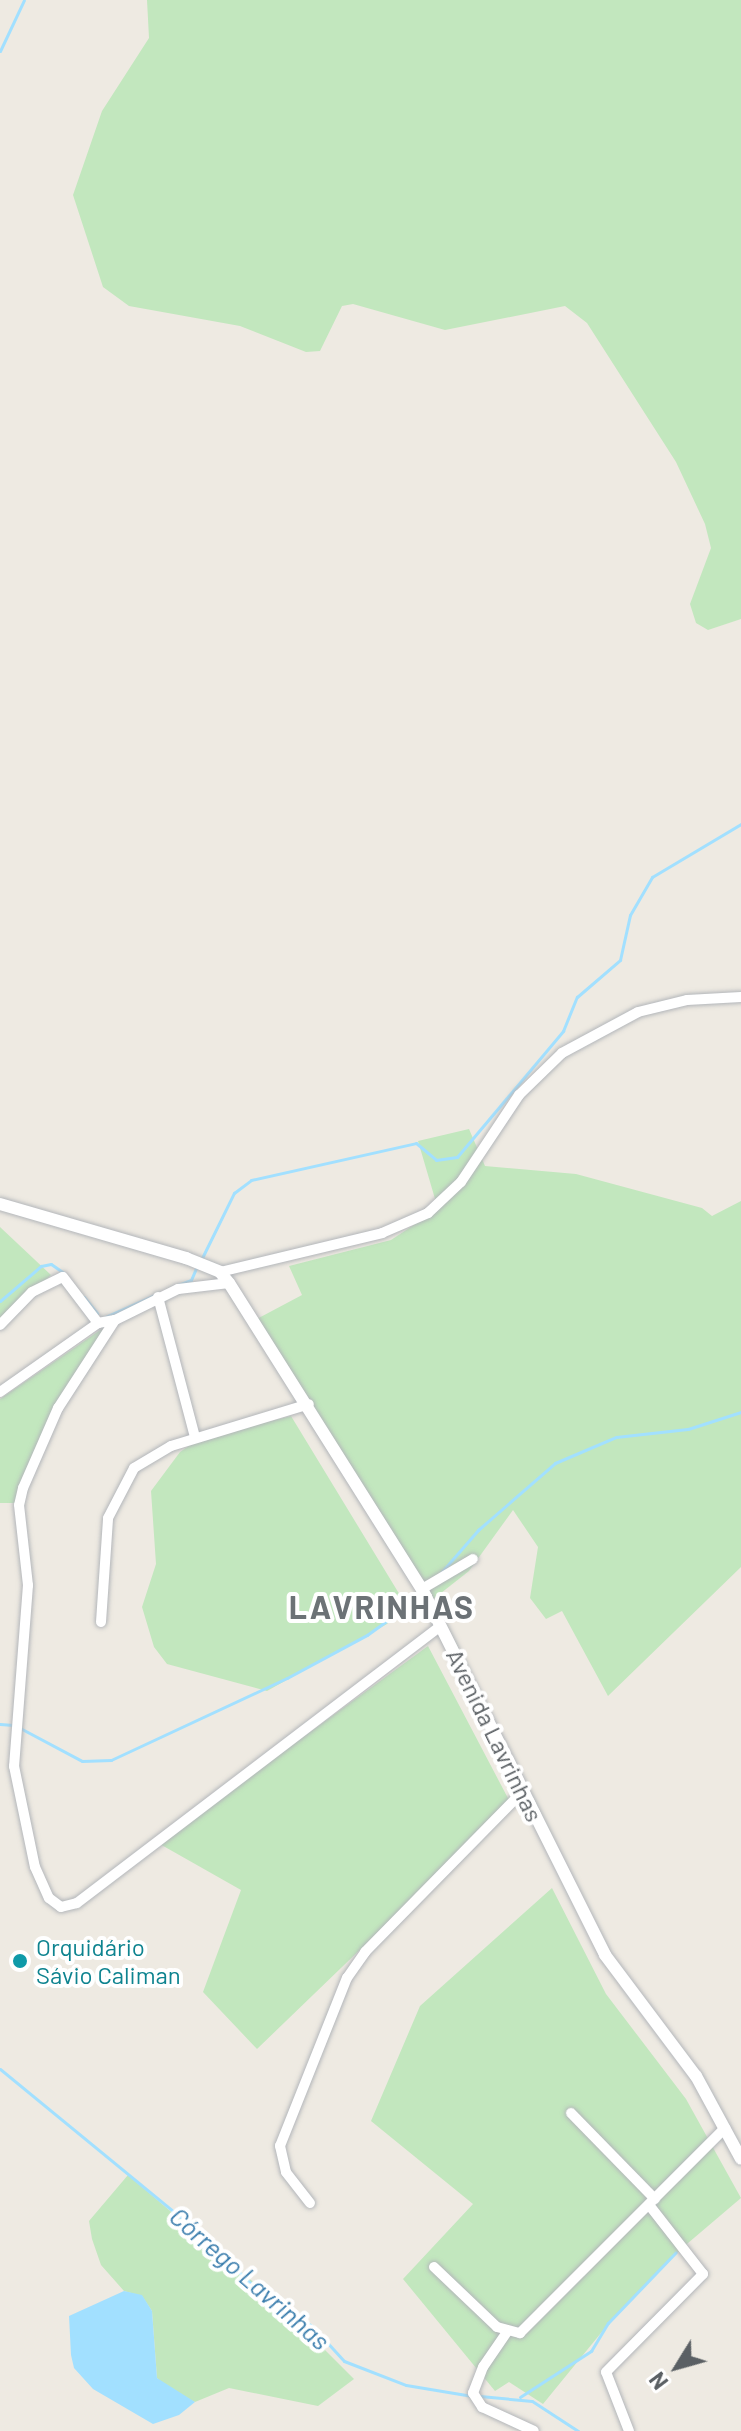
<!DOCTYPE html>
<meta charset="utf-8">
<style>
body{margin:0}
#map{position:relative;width:741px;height:2431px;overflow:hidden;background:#eeeae2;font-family:Barlow,sans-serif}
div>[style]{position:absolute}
.green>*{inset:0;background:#c2e7be}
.water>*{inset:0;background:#a2e0ff}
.stream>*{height:3px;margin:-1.5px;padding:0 1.5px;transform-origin:1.5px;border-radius:1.5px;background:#a2e0ff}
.roads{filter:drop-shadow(0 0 2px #b3b6ba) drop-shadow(0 0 2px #b3b6ba)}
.minor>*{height:10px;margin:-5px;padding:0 5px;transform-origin:5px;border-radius:5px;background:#fff}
.tertiary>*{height:12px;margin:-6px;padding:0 6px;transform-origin:6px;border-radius:6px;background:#fff}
.dots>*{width:22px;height:22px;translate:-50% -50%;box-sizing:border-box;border:4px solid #fff;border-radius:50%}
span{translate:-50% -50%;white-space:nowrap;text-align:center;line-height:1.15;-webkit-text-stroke:8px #fff;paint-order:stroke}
.street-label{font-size:24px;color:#5b6064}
.culture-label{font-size:24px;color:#0d838f}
.left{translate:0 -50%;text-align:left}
.water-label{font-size:26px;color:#387cac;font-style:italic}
.district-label{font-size:32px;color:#6c7276;font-weight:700;letter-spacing:2px}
.north{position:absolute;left:637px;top:2327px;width:80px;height:80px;-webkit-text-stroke:6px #fff;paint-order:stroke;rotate:233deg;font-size:22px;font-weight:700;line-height:32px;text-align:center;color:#5b6064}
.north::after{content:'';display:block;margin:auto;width:28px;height:36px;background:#5b6064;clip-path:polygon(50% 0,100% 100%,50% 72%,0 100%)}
</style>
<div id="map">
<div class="green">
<i style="clip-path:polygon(147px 0,741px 0,741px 619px,708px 630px,696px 623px,690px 604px,711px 548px,705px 524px,676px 462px,587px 323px,565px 306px,445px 330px,353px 304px,342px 306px,320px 351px,306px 352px,240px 326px,129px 306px,103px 287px,73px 195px,102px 111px,149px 38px)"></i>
<i style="clip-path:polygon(469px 1129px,485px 1166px,576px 1174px,702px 1208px,712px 1216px,741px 1201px,741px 1567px,608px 1696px,562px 1611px,546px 1619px,530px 1598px,538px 1547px,513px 1510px,469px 1571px,427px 1604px,253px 1321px,302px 1295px,289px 1266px,391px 1240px,438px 1209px,418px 1141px)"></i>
<i style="clip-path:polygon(0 1227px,51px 1275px,0 1328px)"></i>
<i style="clip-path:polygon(106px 1326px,33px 1459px,16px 1503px,0 1503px,0 1399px)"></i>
<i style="clip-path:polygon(291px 1416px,406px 1605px,387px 1624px,267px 1691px,167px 1664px,154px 1647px,142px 1607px,156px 1564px,151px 1491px,180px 1452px,199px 1439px)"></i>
<i style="clip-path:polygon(428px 1646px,511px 1804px,257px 2049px,203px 1992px,241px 1890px,158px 1843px)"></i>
<i style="clip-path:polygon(552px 1888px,606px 1994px,686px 2099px,741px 2198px,681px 2249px,614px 2317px,543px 2404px,509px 2382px,495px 2391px,403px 2279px,473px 2204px,371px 2121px,420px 2006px)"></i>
<i style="clip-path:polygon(128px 2175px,278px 2303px,354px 2379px,318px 2406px,229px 2388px,195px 2402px,166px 2388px,157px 2378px,152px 2311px,142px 2296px,124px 2291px,101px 2265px,92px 2239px,89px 2221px)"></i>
</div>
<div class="water">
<i style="clip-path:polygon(124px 2291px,142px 2295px,152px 2311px,157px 2378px,195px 2402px,179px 2415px,153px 2424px,93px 2389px,74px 2368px,71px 2355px,69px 2316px)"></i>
</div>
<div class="stream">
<i style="left:0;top:51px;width:56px;rotate:-64.8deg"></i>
<i style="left:201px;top:1260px;width:75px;rotate:-63.8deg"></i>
<i style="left:234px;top:1193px;width:21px;rotate:-37deg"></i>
<i style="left:251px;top:1180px;width:169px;rotate:-12.6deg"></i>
<i style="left:416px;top:1143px;width:26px;rotate:40deg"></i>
<i style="left:436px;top:1160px;width:21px;rotate:-8deg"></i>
<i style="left:457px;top:1157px;width:165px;rotate:-49.9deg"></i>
<i style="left:563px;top:1031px;width:37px;rotate:-68deg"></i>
<i style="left:577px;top:997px;width:57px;rotate:-40.7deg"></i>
<i style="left:620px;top:960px;width:46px;rotate:-77.5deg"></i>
<i style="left:630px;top:915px;width:44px;rotate:-59.9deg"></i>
<i style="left:652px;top:877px;width:104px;rotate:-30.8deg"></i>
<i style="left:178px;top:1285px;width:14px;rotate:-21deg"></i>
<i style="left:191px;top:1280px;width:15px;rotate:-67deg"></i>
<i style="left:84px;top:1297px;width:21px;rotate:51deg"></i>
<i style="left:0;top:1301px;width:54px;rotate:-40.5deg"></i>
<i style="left:41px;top:1266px;width:10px;rotate:-11deg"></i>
<i style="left:51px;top:1264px;width:16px;rotate:35deg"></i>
<i style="left:105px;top:1317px;width:57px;rotate:-23.9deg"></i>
<i style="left:439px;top:1575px;width:60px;rotate:-49.1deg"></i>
<i style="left:478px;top:1530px;width:102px;rotate:-41deg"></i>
<i style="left:555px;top:1463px;width:66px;rotate:-23.1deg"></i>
<i style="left:616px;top:1437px;width:72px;rotate:-6.3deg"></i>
<i style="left:688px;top:1429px;width:56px;rotate:-17.8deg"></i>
<i style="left:0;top:1724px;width:13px;rotate:4deg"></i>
<i style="left:20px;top:1728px;width:70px;rotate:28deg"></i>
<i style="left:82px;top:1761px;width:29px;rotate:-2deg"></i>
<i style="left:111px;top:1760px;width:194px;rotate:-25deg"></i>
<i style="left:287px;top:1678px;width:91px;rotate:-28.3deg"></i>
<i style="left:367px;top:1635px;width:67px;rotate:-35.8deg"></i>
<i style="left:0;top:2069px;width:261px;rotate:39.4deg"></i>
<i style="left:202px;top:2235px;width:66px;rotate:45deg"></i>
<i style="left:249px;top:2282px;width:78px;rotate:35.1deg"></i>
<i style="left:313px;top:2327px;width:46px;rotate:47.6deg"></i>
<i style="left:344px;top:2361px;width:66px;rotate:21.2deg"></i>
<i style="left:406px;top:2385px;width:67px;rotate:9.5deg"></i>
<i style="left:480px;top:2396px;width:52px;rotate:5.5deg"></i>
<i style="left:532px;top:2401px;width:55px;rotate:33.1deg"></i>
<i style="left:520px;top:2397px;width:85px;rotate:-32.9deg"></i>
<i style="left:591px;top:2351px;width:33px;rotate:-59deg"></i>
<i style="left:608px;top:2323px;width:98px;rotate:-46.2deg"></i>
</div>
<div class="roads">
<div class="minor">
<i style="left:220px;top:1272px;width:167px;rotate:-13.5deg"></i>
<i style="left:382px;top:1233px;width:50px;rotate:-23.5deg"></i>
<i style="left:428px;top:1213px;width:45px;rotate:-43.2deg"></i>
<i style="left:461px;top:1182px;width:105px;rotate:-56.3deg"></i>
<i style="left:519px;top:1095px;width:60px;rotate:-44.3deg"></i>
<i style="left:562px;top:1053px;width:86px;rotate:-28.3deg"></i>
<i style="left:638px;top:1012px;width:50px;rotate:-13.8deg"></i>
<i style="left:687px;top:1000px;width:54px;rotate:-3.2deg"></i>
<i style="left:229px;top:1283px;width:51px;rotate:173.3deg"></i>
<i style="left:178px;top:1289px;width:70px;rotate:153.8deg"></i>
<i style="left:115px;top:1320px;width:105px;rotate:122.9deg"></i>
<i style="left:58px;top:1408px;width:87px;rotate:113.6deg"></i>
<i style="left:23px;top:1488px;width:17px;rotate:103deg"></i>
<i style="left:19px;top:1505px;width:81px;rotate:83.6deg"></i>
<i style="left:28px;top:1585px;width:182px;rotate:94.4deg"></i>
<i style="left:14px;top:1766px;width:103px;rotate:78.3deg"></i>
<i style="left:35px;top:1867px;width:34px;rotate:66deg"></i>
<i style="left:49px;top:1898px;width:15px;rotate:37deg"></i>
<i style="left:61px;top:1907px;width:16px;rotate:-14deg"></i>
<i style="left:77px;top:1903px;width:457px;rotate:-37.3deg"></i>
<i style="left:158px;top:1297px;width:145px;rotate:75.2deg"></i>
<i style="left:0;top:1325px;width:46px;rotate:-45.9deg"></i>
<i style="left:32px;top:1292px;width:34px;rotate:-26deg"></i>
<i style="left:63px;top:1277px;width:58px;rotate:52.7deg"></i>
<i style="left:0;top:1392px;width:120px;rotate:-35.1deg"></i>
<i style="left:98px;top:1323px;width:17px;rotate:-10deg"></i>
<i style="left:422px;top:1589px;width:59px;rotate:-30.5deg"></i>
<i style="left:101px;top:1622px;width:104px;rotate:-86.1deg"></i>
<i style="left:108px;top:1518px;width:56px;rotate:-62.5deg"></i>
<i style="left:134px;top:1468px;width:43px;rotate:-30.7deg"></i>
<i style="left:171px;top:1446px;width:144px;rotate:-16.9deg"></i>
<i style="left:571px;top:2113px;width:120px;rotate:45.7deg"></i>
<i style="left:310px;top:2203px;width:39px;rotate:-128deg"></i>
<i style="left:286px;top:2172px;width:27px;rotate:-103deg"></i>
<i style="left:280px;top:2146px;width:181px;rotate:-68.3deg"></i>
<i style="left:347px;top:1978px;width:32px;rotate:-55deg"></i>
<i style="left:365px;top:1952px;width:226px;rotate:-45.5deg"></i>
<i style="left:434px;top:2267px;width:87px;rotate:43.6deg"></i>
<i style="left:497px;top:2327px;width:24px;rotate:15deg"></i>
<i style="left:520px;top:2333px;width:290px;rotate:-45deg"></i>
<i style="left:507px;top:2332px;width:42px;rotate:124.4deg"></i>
<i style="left:483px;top:2367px;width:28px;rotate:111deg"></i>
<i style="left:473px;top:2393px;width:17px;rotate:57deg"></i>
<i style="left:482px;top:2407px;width:57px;rotate:24.8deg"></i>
<i style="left:629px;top:2431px;width:63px;rotate:-111.3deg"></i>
<i style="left:606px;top:2372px;width:138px;rotate:-45.3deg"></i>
<i style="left:703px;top:2274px;width:88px;rotate:-128deg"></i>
</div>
<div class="tertiary">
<i style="left:0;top:1204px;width:194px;rotate:16.2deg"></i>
<i style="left:186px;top:1258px;width:37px;rotate:22deg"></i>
<i style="left:220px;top:1272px;width:14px;rotate:51deg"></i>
<i style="left:229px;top:1283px;width:362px;rotate:57.8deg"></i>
<i style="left:422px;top:1589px;width:409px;rotate:63.4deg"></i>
<i style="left:605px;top:1955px;width:151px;rotate:53.1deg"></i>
<i style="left:696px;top:2076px;width:94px;rotate:61.5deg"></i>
</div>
</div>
<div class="dots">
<i style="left:20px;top:1961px;background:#0f9aa8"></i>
</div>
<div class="street-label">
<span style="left:495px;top:1735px;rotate:64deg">Avenida Lavrinhas</span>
</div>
<div class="culture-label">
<span class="left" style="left:36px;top:1961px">Orquidário<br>Sávio Caliman</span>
</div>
<div class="water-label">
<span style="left:250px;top:2278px;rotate:41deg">Córrego Lavrinhas</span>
</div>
<div class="district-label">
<span style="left:382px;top:1606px">LAVRINHAS</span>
</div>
<div class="north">N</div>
</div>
